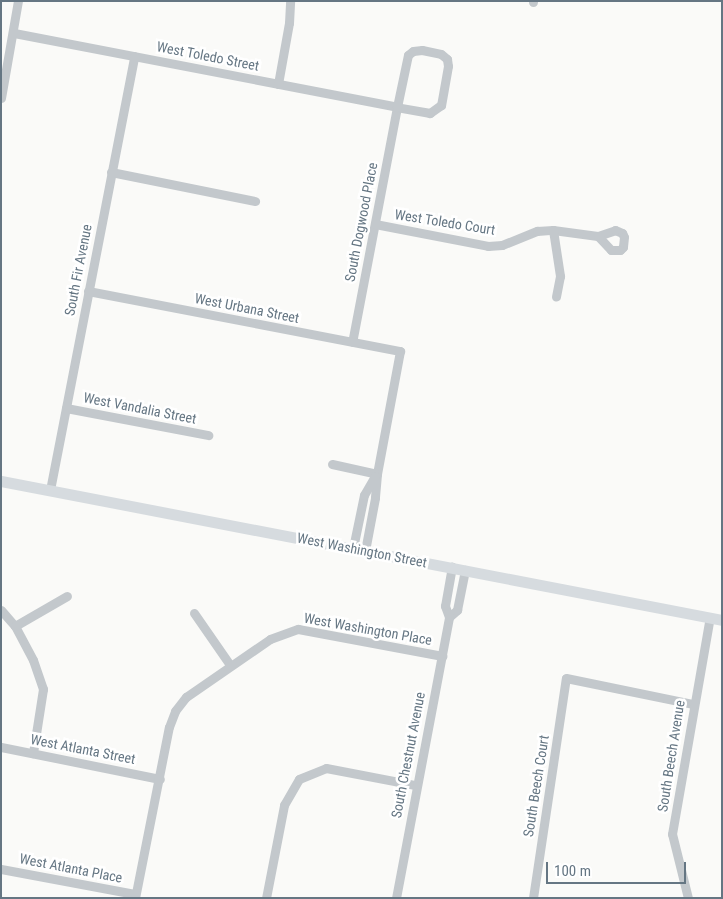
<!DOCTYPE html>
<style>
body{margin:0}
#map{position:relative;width:723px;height:899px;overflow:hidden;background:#fafaf8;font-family:"Roboto Condensed",sans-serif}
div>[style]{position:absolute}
.minor>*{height:9px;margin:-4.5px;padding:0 4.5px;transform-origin:4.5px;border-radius:4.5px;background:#c3c8cc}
.major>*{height:11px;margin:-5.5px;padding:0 5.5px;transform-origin:5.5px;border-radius:5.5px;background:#d6dbdf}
span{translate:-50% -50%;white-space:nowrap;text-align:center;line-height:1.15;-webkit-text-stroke:5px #fff;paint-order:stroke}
.street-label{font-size:14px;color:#657683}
.frame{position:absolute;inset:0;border:2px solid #657683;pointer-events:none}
.scale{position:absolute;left:546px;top:862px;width:140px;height:22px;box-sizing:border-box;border:2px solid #657683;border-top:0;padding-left:6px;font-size:15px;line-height:18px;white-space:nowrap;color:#657683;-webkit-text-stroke:4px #fff;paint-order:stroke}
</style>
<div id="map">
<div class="minor">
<i style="left:533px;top:2px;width:1px;rotate:-90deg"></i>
<i style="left:14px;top:33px;width:390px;rotate:10.9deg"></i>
<i style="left:397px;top:107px;width:239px;rotate:100.8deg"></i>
<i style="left:422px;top:50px;width:19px;rotate:12deg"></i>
<i style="left:441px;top:54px;width:8px;rotate:40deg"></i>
<i style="left:447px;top:59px;width:7px;rotate:82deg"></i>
<i style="left:448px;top:66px;width:40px;rotate:100deg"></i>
<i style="left:441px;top:105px;width:14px;rotate:144deg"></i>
<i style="left:430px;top:113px;width:34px;rotate:-170deg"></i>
<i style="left:397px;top:107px;width:53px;rotate:-78.1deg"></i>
<i style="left:408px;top:55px;width:6px;rotate:-39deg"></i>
<i style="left:413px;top:51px;width:9px;rotate:-6deg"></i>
<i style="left:278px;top:84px;width:62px;rotate:-79.8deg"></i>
<i style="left:289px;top:23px;width:22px;rotate:-87deg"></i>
<i style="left:1px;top:98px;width:98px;rotate:-80.1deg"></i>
<i style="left:111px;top:172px;width:147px;rotate:11.4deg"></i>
<i style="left:375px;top:224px;width:115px;rotate:11deg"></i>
<i style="left:488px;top:246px;width:14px;rotate:-4deg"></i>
<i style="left:502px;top:245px;width:38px;rotate:-22deg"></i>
<i style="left:537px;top:231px;width:16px;rotate:-4deg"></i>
<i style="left:553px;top:230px;width:45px;rotate:7.6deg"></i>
<i style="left:598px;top:236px;width:18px;rotate:-19deg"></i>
<i style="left:615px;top:230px;width:8px;rotate:23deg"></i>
<i style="left:622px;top:233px;width:4px;rotate:63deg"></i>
<i style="left:624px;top:237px;width:10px;rotate:96deg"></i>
<i style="left:623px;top:247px;width:4px;rotate:135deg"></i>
<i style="left:620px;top:250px;width:9px;rotate:180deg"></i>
<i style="left:611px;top:250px;width:19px;rotate:-133deg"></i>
<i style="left:553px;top:230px;width:47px;rotate:81.3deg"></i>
<i style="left:560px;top:276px;width:21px;rotate:101deg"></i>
<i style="left:88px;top:291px;width:318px;rotate:10.9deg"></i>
<i style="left:400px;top:351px;width:125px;rotate:100.6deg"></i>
<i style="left:377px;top:474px;width:24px;rotate:95deg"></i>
<i style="left:375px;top:498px;width:54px;rotate:100.7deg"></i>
<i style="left:66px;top:408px;width:145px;rotate:10.8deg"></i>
<i style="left:332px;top:464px;width:46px;rotate:12.5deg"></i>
<i style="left:50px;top:490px;width:442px;rotate:-79deg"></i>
<i style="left:353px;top:548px;width:54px;rotate:-78.3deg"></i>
<i style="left:364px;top:495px;width:22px;rotate:-60deg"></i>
<i style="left:1px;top:610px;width:21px;rotate:49deg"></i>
<i style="left:15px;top:626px;width:38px;rotate:62deg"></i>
<i style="left:33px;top:660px;width:31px;rotate:71deg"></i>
<i style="left:43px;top:689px;width:65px;rotate:98.9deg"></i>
<i style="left:194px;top:613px;width:63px;rotate:55.3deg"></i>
<i style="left:449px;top:617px;width:11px;rotate:-41deg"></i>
<i style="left:457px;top:610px;width:41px;rotate:-78.7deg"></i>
<i style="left:15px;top:626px;width:60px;rotate:-30deg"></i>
<i style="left:1px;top:747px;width:162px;rotate:11.4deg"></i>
<i style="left:1px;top:869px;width:136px;rotate:10.6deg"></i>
<i style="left:135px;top:898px;width:174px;rotate:-78.8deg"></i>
<i style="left:169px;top:727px;width:17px;rotate:-69deg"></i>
<i style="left:175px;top:711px;width:18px;rotate:-52deg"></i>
<i style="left:186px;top:697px;width:102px;rotate:-34.6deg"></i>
<i style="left:270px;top:639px;width:30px;rotate:-20deg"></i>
<i style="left:298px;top:629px;width:147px;rotate:10.6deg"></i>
<i style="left:266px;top:898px;width:95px;rotate:-79deg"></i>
<i style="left:284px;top:805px;width:30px;rotate:-60deg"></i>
<i style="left:299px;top:779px;width:29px;rotate:-22deg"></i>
<i style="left:326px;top:768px;width:91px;rotate:10.8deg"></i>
<i style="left:396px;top:898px;width:286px;rotate:-79.3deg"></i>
<i style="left:449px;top:617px;width:12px;rotate:-110deg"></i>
<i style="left:445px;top:606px;width:40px;rotate:-80deg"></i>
<i style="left:533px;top:898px;width:222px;rotate:-81.5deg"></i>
<i style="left:566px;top:678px;width:130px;rotate:11.6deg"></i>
<i style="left:688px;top:898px;width:66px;rotate:-104deg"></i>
<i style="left:672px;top:834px;width:220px;rotate:-80.1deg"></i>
</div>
<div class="major">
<i style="left:1px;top:481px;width:734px;rotate:10.91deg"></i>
</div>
<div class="street-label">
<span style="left:208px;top:56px;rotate:11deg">West Toledo Street</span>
<span style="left:361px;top:222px;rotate:-79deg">South Dogwood Place</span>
<span style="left:445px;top:222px;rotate:9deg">West Toledo Court</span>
<span style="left:78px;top:270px;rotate:-79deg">South Fir Avenue</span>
<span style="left:247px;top:308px;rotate:11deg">West Urbana Street</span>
<span style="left:140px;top:408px;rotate:11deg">West Vandalia Street</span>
<span style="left:362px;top:550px;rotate:11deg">West Washington Street</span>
<span style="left:368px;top:629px;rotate:10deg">West Washington Place</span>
<span style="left:83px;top:749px;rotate:11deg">West Atlanta Street</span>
<span style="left:408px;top:755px;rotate:-79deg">South Chestnut Avenue</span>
<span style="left:671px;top:756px;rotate:-81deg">South Beech Avenue</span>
<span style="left:536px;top:786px;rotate:-81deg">South Beech Court</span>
<span style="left:71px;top:868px;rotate:11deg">West Atlanta Place</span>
</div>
<div class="frame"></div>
<div class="scale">100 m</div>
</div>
